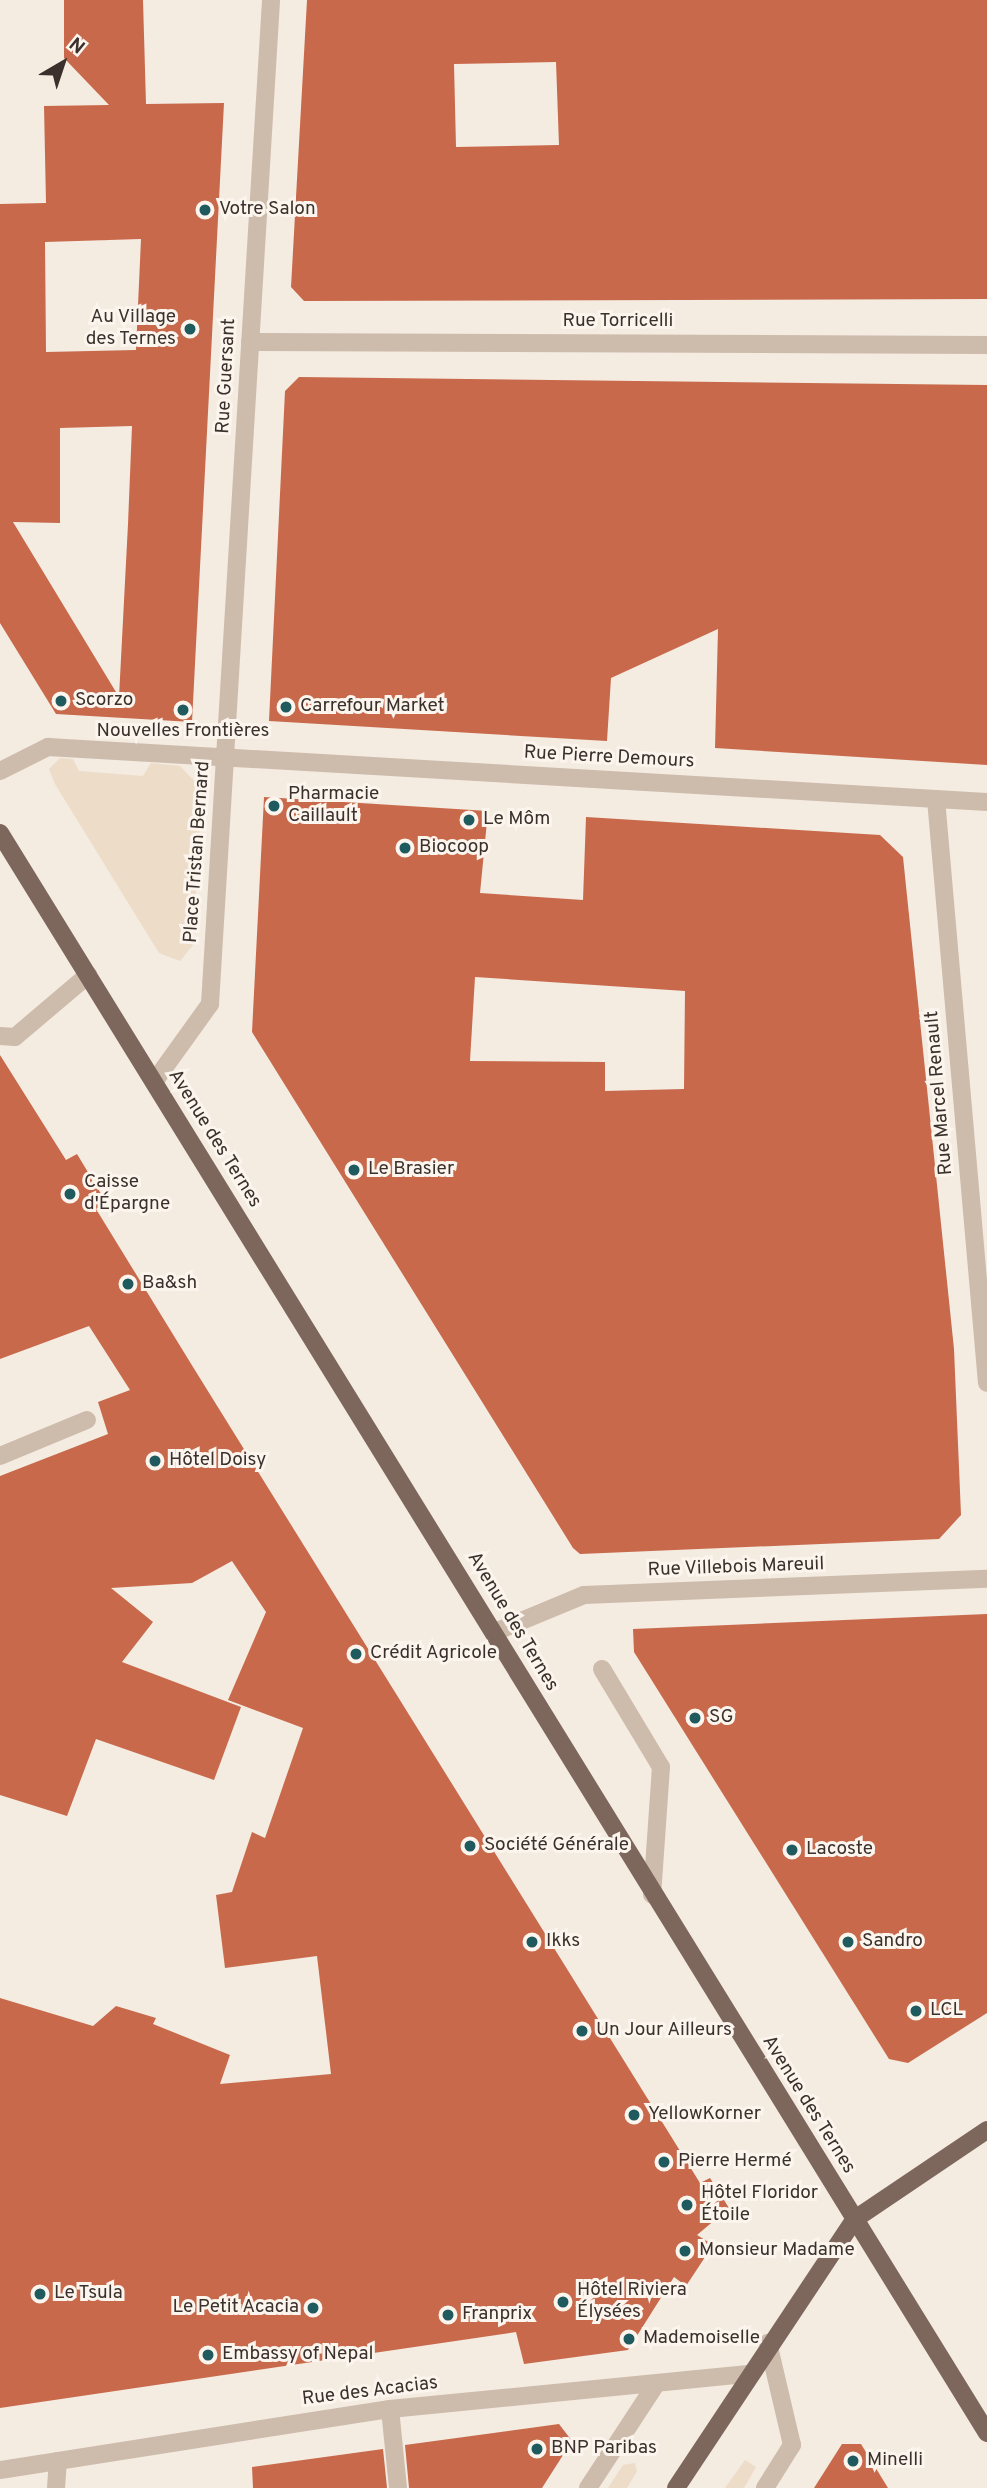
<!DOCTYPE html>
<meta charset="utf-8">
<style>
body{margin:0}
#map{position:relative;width:987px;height:2488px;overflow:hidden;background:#f4ebe1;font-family:Overpass,sans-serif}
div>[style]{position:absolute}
.plaza>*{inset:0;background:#ecdcc8}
.building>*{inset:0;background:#c8694b}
.minor>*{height:18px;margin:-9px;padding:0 9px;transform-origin:9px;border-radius:9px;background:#cdbbac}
.major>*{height:18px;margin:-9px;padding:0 9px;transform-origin:9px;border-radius:9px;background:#7d675c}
.dots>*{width:19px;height:19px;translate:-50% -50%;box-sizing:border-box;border:4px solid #fbf5ee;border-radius:50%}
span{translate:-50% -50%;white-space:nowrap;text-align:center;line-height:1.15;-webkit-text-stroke:6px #fbf5ee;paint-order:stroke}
.poi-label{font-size:19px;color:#3b302b}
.left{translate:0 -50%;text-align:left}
.right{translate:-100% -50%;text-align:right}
.street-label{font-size:19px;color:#3b302b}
.north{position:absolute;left:28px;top:28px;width:70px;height:70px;-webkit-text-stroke:5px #fbf5ee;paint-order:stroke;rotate:39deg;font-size:19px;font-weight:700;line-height:28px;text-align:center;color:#3b302b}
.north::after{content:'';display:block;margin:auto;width:24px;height:32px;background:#3b302b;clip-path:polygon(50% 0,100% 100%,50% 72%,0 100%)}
</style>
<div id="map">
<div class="plaza">
<i style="clip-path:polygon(60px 758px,73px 759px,79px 771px,143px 776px,151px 763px,180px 766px,202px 789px,193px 945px,180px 961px,159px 953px,55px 784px,49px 769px)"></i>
<i style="clip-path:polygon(745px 2460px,756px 2467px,744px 2488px,725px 2488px)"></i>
<i style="clip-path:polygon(635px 2463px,637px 2471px,627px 2488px,608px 2488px,623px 2465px)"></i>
</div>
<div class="building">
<i style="clip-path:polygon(evenodd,64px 0,143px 0,146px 104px,224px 103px,192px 722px,56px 714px,0 623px,0 204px,46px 203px,44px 106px,109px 105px,64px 58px,64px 0,141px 239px,136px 350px,46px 352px,45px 242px,141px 239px,64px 0,132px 426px,128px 524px,119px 697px,13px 522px,60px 523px,60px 428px,132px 426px)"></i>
<i style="clip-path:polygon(evenodd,307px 0,987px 0,987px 299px,304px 301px,291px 287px,307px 0,556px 62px,559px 145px,456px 147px,454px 64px,556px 62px)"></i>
<i style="clip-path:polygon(299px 377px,987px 385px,987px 765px,715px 748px,718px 629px,611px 678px,607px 741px,269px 721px,285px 391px)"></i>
<i style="clip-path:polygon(evenodd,264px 797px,488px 811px,480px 893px,583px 900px,586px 817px,880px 835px,903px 857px,954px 1349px,961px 1515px,939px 1539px,580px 1554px,573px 1548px,252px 1032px,264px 797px,475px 977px,685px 991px,684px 1089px,605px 1091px,605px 1062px,470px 1061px,475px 977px)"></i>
<i style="clip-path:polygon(0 1055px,66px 1160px,77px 1154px,106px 1202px,96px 1209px,193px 1367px,700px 2183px,710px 2178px,729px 2208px,697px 2235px,713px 2245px,686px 2286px,674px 2277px,628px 2350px,524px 2364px,516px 2332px,0 2408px,0 1998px,93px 2026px,116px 2006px,156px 2018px,153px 2024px,230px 2055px,220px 2084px,331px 2074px,317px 1956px,225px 1968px,216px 1895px,232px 1892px,252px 1832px,265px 1838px,303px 1728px,228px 1700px,266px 1612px,232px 1561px,192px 1583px,111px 1588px,153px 1622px,122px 1662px,241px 1707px,214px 1780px,96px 1739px,67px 1816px,0 1795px,0 1476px,108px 1434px,98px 1402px,130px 1390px,89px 1326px,0 1359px)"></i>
<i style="clip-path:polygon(987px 1614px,987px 2013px,908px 2063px,889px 2059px,634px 1652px,633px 1629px)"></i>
<i style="clip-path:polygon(559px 2424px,572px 2441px,542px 2488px,409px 2488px,405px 2445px)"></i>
<i style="clip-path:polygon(842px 2444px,861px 2444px,888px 2488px,814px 2488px)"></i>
<i style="clip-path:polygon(383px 2449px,387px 2488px,253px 2488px,252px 2467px)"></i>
</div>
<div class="minor">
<i style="left:250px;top:342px;width:737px;rotate:0.23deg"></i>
<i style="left:0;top:771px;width:54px;rotate:-26.6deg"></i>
<i style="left:48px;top:747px;width:941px;rotate:3.35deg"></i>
<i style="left:936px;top:799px;width:586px;rotate:85.01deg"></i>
<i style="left:0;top:1036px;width:15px;rotate:4deg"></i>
<i style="left:15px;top:1037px;width:96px;rotate:-40.3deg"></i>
<i style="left:154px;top:1082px;width:96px;rotate:-54.3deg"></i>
<i style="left:210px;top:1004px;width:1006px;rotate:-86.52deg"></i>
<i style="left:0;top:1456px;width:94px;rotate:-22.5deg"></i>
<i style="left:495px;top:1632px;width:96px;rotate:-22.6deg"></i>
<i style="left:584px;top:1595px;width:403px;rotate:-2.3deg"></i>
<i style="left:602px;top:1669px;width:114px;rotate:59deg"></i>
<i style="left:661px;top:1767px;width:128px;rotate:94deg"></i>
<i style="left:390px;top:2409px;width:79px;rotate:84.2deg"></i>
<i style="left:0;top:2470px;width:395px;rotate:-8.9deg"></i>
<i style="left:390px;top:2409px;width:360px;rotate:-5.6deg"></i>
<i style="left:56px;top:2488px;width:27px;rotate:-86deg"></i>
<i style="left:588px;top:2488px;width:124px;rotate:-56.8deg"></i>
<i style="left:765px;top:2488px;width:51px;rotate:-57.9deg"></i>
<i style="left:792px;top:2445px;width:105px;rotate:-103.2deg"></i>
</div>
<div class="major">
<i style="left:0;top:833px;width:1880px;rotate:58.33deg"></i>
<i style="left:676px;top:2488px;width:323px;rotate:-56.4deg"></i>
<i style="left:855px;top:2219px;width:159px;rotate:-34deg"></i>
</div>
<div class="dots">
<i style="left:205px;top:210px;background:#1f5a5e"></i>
<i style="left:190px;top:329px;background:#1f5a5e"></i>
<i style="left:61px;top:701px;background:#1f5a5e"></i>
<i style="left:286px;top:707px;background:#1f5a5e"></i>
<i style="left:183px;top:710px;background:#1f5a5e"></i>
<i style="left:274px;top:806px;background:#1f5a5e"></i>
<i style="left:469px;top:820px;background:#1f5a5e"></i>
<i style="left:405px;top:848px;background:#1f5a5e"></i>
<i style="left:354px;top:1170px;background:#1f5a5e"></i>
<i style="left:70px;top:1194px;background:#1f5a5e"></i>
<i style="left:128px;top:1284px;background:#1f5a5e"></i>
<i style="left:155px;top:1461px;background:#1f5a5e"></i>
<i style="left:356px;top:1654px;background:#1f5a5e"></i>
<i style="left:695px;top:1718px;background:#1f5a5e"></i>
<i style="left:470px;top:1846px;background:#1f5a5e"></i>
<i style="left:792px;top:1850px;background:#1f5a5e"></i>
<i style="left:532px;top:1942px;background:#1f5a5e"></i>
<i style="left:848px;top:1942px;background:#1f5a5e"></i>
<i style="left:916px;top:2011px;background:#1f5a5e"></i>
<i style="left:582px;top:2031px;background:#1f5a5e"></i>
<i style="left:634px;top:2115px;background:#1f5a5e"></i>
<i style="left:664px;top:2162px;background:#1f5a5e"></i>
<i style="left:687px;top:2205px;background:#1f5a5e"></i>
<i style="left:685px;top:2251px;background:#1f5a5e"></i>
<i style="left:40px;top:2294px;background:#1f5a5e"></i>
<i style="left:563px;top:2302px;background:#1f5a5e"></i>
<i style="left:313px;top:2308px;background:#1f5a5e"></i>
<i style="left:448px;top:2315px;background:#1f5a5e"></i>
<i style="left:629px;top:2339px;background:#1f5a5e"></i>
<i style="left:208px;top:2355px;background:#1f5a5e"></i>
<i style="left:537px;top:2449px;background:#1f5a5e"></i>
<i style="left:853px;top:2461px;background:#1f5a5e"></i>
</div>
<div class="poi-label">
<span class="left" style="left:219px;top:210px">Votre Salon</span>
<span class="right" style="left:176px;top:329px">Au Village<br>des Ternes</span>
<span class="left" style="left:75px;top:701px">Scorzo</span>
<span class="left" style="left:300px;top:707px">Carrefour Market</span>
<span style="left:183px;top:732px">Nouvelles Frontières</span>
<span class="left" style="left:288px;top:806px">Pharmacie<br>Caillault</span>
<span class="left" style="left:483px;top:820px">Le Môm</span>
<span class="left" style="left:419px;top:848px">Biocoop</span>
<span class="left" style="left:368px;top:1170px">Le Brasier</span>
<span class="left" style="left:84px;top:1194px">Caisse<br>d'Épargne</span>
<span class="left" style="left:142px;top:1284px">Ba&amp;sh</span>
<span class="left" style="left:169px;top:1461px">Hôtel Doisy</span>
<span class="left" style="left:370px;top:1654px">Crédit Agricole</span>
<span class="left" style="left:709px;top:1718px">SG</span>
<span class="left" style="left:484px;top:1846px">Société Générale</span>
<span class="left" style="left:806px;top:1850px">Lacoste</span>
<span class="left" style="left:546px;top:1942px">Ikks</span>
<span class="left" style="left:862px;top:1942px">Sandro</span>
<span class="left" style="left:930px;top:2011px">LCL</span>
<span class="left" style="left:596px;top:2031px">Un Jour Ailleurs</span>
<span class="left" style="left:648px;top:2115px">YellowKorner</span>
<span class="left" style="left:678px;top:2162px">Pierre Hermé</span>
<span class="left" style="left:701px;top:2205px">Hôtel Floridor<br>Étoile</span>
<span class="left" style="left:699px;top:2251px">Monsieur Madame</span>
<span class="left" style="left:577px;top:2302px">Hôtel Riviera<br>Élysées</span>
<span class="left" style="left:54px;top:2294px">Le Tsula</span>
<span class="right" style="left:299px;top:2308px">Le Petit Acacia</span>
<span class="left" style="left:462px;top:2315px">Franprix</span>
<span class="left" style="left:643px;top:2339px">Mademoiselle</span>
<span class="left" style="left:222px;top:2355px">Embassy of Nepal</span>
<span class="left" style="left:551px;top:2449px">BNP Paribas</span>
<span class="left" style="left:867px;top:2461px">Minelli</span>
</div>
<div class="street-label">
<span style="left:618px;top:322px">Rue Torricelli</span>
<span style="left:227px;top:376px;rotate:-87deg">Rue Guersant</span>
<span style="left:609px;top:758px;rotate:3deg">Rue Pierre Demours</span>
<span style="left:198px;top:852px;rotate:-86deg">Place Tristan Bernard</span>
<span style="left:940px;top:1093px;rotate:-95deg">Rue Marcel Renault</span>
<span style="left:214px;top:1139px;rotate:58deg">Avenue des Ternes</span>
<span style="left:736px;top:1568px;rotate:-2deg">Rue Villebois Mareuil</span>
<span style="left:512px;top:1622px;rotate:59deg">Avenue des Ternes</span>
<span style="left:808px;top:2105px;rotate:58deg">Avenue des Ternes</span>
<span style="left:370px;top:2392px;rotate:-7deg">Rue des Acacias</span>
</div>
<div class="north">N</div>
</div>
